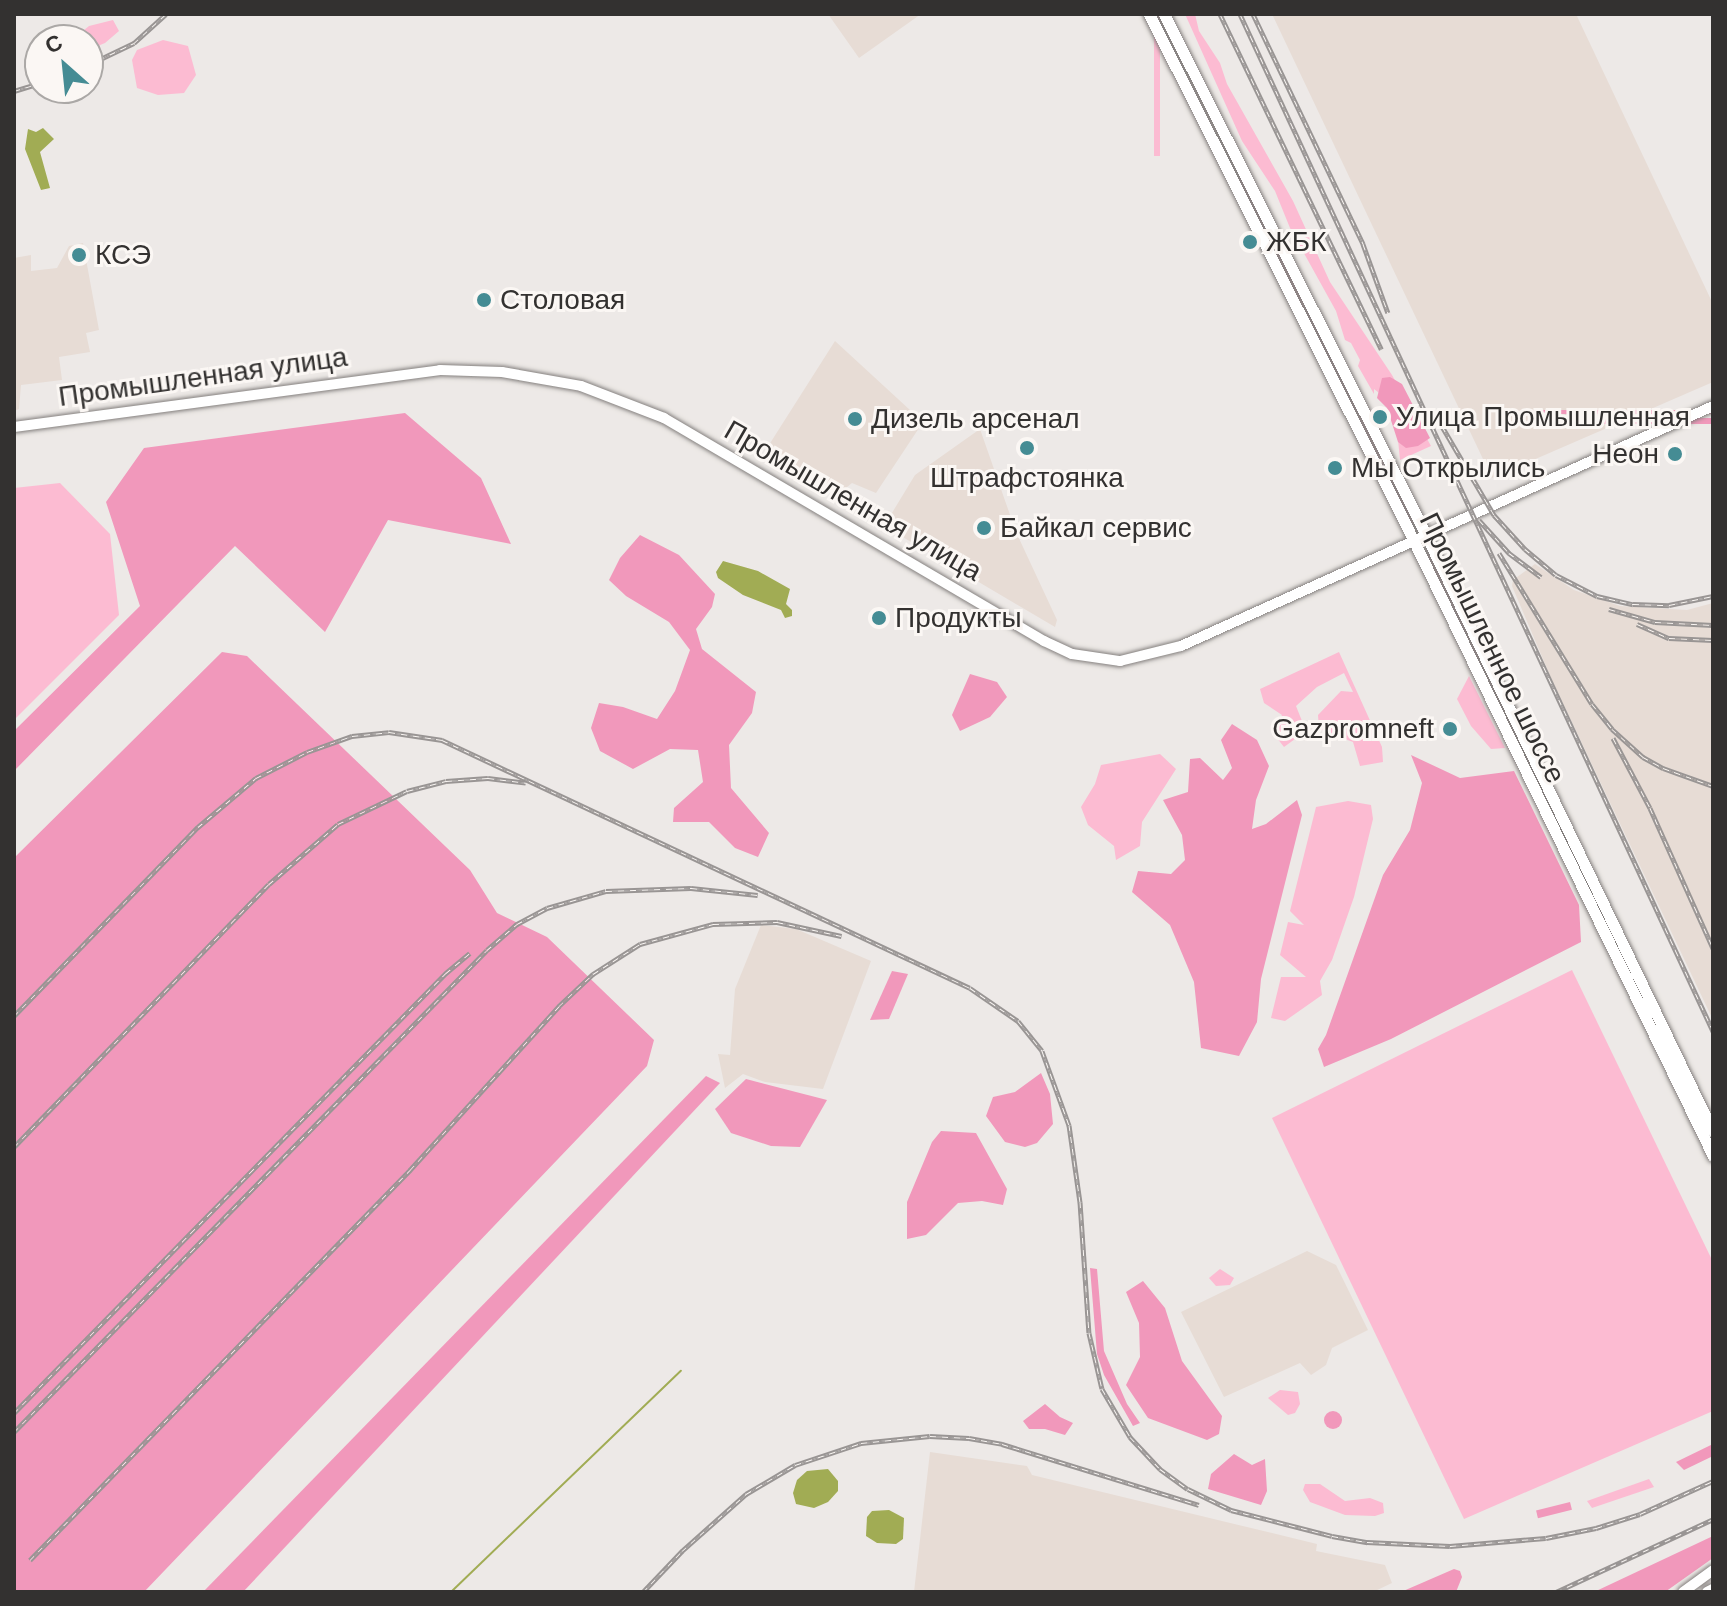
<!DOCTYPE html>
<meta charset="utf-8">
<style>
body{margin:0}
#map{position:relative;width:1727px;height:1606px;overflow:hidden;background:#ede9e7;font-family:Helvetica,sans-serif}
div>[style]{position:absolute}
.built>*{inset:0;background:#e7dcd5}
.green>*{inset:0;background:#fcbbd2;transform-origin:0 0}
.forest>*{inset:0;background:#f198bb;transform-origin:0 0}
.round{border-radius:50%}
.water>*{inset:0;background:#a1ac54}
.stream>*{height:2px;margin:-1px;padding:0 1px;transform-origin:1px;border-radius:1px;background:#a1ac54}
.roads{filter:drop-shadow(0 0 2px #84807e) drop-shadow(0 0 2px #84807e)}
.tertiary>*{height:10px;margin:-5px;padding:0 5px;transform-origin:5px;border-radius:5px;background:#fff}
.secondary>*{height:11px;margin:-5.5px;padding:0 5.5px;transform-origin:5.5px;border-radius:5.5px;background:#fff}
.rail>*{height:5px;margin-top:-2.5px;transform-origin:0;background:repeating-linear-gradient(90deg,#fbf7f4 0 6px,#999594 0 12px);box-sizing:border-box;border-block:2px solid #999594}
.dots>*{width:22px;height:22px;translate:-50% -50%;box-sizing:border-box;border:4px solid #fbf7f4;border-radius:50%}
span{translate:-50% -50%;white-space:nowrap;text-align:center;line-height:1.15;-webkit-text-stroke:6px #fbf7f4;paint-order:stroke}
.poi-label{font-size:28px;color:#333130}
.left{translate:0 -50%;text-align:left}
.right{translate:-100% -50%;text-align:right}
.street-label{font-size:28px;color:#333130}
.frame{position:absolute;inset:0;border:16px solid #333130;pointer-events:none}
.north{position:absolute;left:24px;top:24px;width:80px;height:80px;box-sizing:border-box;background:#fbf7f4;border:2px solid #aba8a6;border-radius:50%;rotate:333deg;font-size:22px;font-weight:700;line-height:32px;text-align:center;color:#333130}
.north::after{content:'';display:block;margin:auto;width:28px;height:36px;background:#458c94;clip-path:polygon(50% 0,100% 100%,50% 72%,0 100%)}
</style>
<div id="map">
<div class="built">
<i style="clip-path:polygon(828px 14px,921px 14px,859px 58px)"></i>
<i style="clip-path:polygon(1272px 14px,1576px 14px,1713px 304px,1713px 382px,1492px 478px)"></i>
<i style="clip-path:polygon(83px 243px,99px 330px,86px 333px,90px 352px,59px 357px,62px 380px,21px 385px,19px 409px,14px 411px,14px 258px,31px 255px,31px 271px,57px 268px,69px 246px)"></i>
<i style="clip-path:polygon(835px 341px,923px 422px,876px 493px,852px 483px,841px 492px,767px 448px)"></i>
<i style="clip-path:polygon(980px 429px,1016px 532px,1057px 620px,1055px 627px,884px 526px,915px 475px)"></i>
<i style="clip-path:polygon(1535px 564px,1574px 590px,1620px 606px,1687px 610px,1713px 603px,1713px 1020px,1551px 678px,1512px 586px,1513px 580px)"></i>
<i style="clip-path:polygon(761px 925px,796px 929px,871px 961px,823px 1089px,765px 1082px,743px 1074px,725px 1088px,718px 1054px,730px 1055px,735px 989px)"></i>
<i style="clip-path:polygon(1307px 1251px,1336px 1265px,1368px 1330px,1332px 1348px,1326px 1365px,1311px 1375px,1300px 1363px,1224px 1397px,1181px 1312px)"></i>
<i style="clip-path:polygon(930px 1452px,1027px 1466px,1032px 1475px,1317px 1544px,1316px 1551px,1385px 1565px,1392px 1583px,1373px 1592px,914px 1592px)"></i>
</div>
<div class="green">
<i style="left:1154px;top:14px;width:6px;height:142px"></i>
<i style="clip-path:polygon(1185px 14px,1195px 14px,1199px 31px,1220px 63px,1227px 84px,1293px 201px,1330px 282px,1392px 375px,1431px 446px,1400px 460px,1396px 419px,1387px 399px,1374px 389px,1374px 394px,1358px 366px,1360px 360px,1351px 343px,1345px 340px,1336px 311px,1290px 228px,1275px 191px,1242px 141px)"></i>
<i style="clip-path:polygon(113px 20px,119px 31px,105px 43px,88px 50px,88px 40px,72px 40px,89px 26px)"></i>
<i style="clip-path:polygon(163px 40px,188px 46px,196px 75px,184px 93px,158px 95px,137px 88px,132px 60px,137px 50px)"></i>
<i style="clip-path:polygon(1242px 177px,1413px 522px,1412px 524px,1237px 179px)"></i>
<i style="clip-path:polygon(60px 483px,110px 534px,119px 615px,14px 720px,14px 488px)"></i>
<i style="clip-path:polygon(1427px 554px,1431px 556px,1649px 1012px,1427px 557px)"></i>
<i style="clip-path:polygon(1339px 652px,1382px 747px,1383px 762px,1360px 766px,1353px 742px,1319px 729px,1318px 715px,1341px 691px,1353px 692px,1344px 673px,1317px 687px,1296px 706px,1306px 731px,1284px 747px,1273px 733px,1282px 715px,1264px 703px,1260px 689px)"></i>
<i style="clip-path:polygon(1469px 676px,1505px 748px,1491px 749px,1471px 726px,1457px 699px)"></i>
<i style="clip-path:polygon(1160px 754px,1176px 769px,1142px 822px,1140px 846px,1116px 860px,1114px 846px,1088px 825px,1081px 807px,1095px 784px,1101px 765px)"></i>
<i style="clip-path:polygon(1348px 801px,1371px 805px,1373px 819px,1354px 897px,1332px 960px,1320px 981px,1322px 995px,1285px 1021px,1271px 1018px,1281px 977px,1306px 977px,1280px 955px,1288px 922px,1304px 925px,1290px 911px,1316px 807px)"></i>
<i style="clip-path:polygon(1572px 970px,1713px 1262px,1713px 1411px,1464px 1519px,1272px 1118px)"></i>
<i style="clip-path:polygon(1220px 1269px,1234px 1278px,1230px 1285px,1216px 1286px,1209px 1278px)"></i>
<i style="clip-path:polygon(1280px 1390px,1298px 1392px,1300px 1404px,1295px 1413px,1288px 1415px,1268px 1398px)"></i>
<i style="clip-path:polygon(1649px 1479px,1654px 1487px,1592px 1508px,1587px 1501px)"></i>
<i style="clip-path:polygon(1305px 1484px,1320px 1484px,1345px 1501px,1370px 1498px,1383px 1503px,1384px 1513px,1375px 1516px,1345px 1515px,1310px 1502px,1303px 1490px)"></i>
</div>
<div class="forest">
<i style="clip-path:polygon(1390px 377px,1402px 384px,1430px 438px,1418px 446px,1406px 448px,1398px 442px,1387px 408px,1377px 398px,1382px 378px)"></i>
<i style="left:1713px;top:410px;width:4px;height:181px;rotate:90deg"></i>
<i style="clip-path:polygon(405px 413px,481px 478px,511px 544px,388px 520px,325px 632px,235px 546px,14px 771px,14px 731px,140px 606px,106px 502px,144px 448px)"></i>
<i style="left:1713px;top:418px;width:6px;height:178px;rotate:90deg"></i>
<i style="clip-path:polygon(640px 535px,679px 555px,715px 594px,712px 607px,696px 629px,702px 649px,756px 692px,752px 713px,729px 745px,731px 788px,769px 833px,758px 857px,735px 848px,709px 822px,673px 822px,674px 808px,703px 782px,698px 750px,670px 749px,633px 769px,600px 751px,591px 728px,599px 703px,623px 707px,657px 719px,675px 691px,690px 650px,669px 622px,626px 596px,609px 580px,620px 558px)"></i>
<i style="clip-path:polygon(222px 652px,247px 656px,470px 870px,497px 913px,547px 937px,654px 1040px,647px 1066px,144px 1592px,14px 1592px,14px 858px)"></i>
<i style="clip-path:polygon(970px 674px,997px 682px,1007px 697px,990px 717px,960px 731px,952px 715px)"></i>
<i style="clip-path:polygon(1232px 724px,1257px 740px,1269px 766px,1256px 800px,1252px 829px,1266px 824px,1297px 800px,1302px 815px,1261px 979px,1257px 1022px,1239px 1056px,1201px 1048px,1194px 982px,1170px 925px,1132px 892px,1138px 871px,1171px 874px,1185px 860px,1182px 835px,1163px 800px,1188px 792px,1190px 759px,1200px 758px,1223px 780px,1232px 768px,1221px 740px)"></i>
<i style="clip-path:polygon(1411px 755px,1460px 778px,1514px 771px,1579px 905px,1581px 942px,1391px 1039px,1324px 1067px,1318px 1049px,1326px 1035px,1383px 875px,1410px 830px,1422px 783px)"></i>
<i style="clip-path:polygon(892px 971px,908px 974px,889px 1019px,870px 1020px)"></i>
<i style="clip-path:polygon(1041px 1073px,1050px 1094px,1053px 1124px,1037px 1143px,1025px 1147px,1005px 1142px,986px 1116px,993px 1097px,1015px 1092px)"></i>
<i style="clip-path:polygon(706px 1076px,720px 1083px,243px 1592px,203px 1592px)"></i>
<i style="clip-path:polygon(746px 1079px,827px 1100px,800px 1147px,771px 1146px,731px 1133px,715px 1109px)"></i>
<i style="clip-path:polygon(941px 1131px,976px 1133px,1007px 1189px,1003px 1205px,982px 1201px,958px 1203px,926px 1235px,907px 1239px,907px 1202px,932px 1142px)"></i>
<i style="clip-path:polygon(1090px 1268px,1097px 1269px,1104px 1351px,1127px 1404px,1140px 1423px,1133px 1426px,1104px 1375px,1097px 1354px)"></i>
<i style="clip-path:polygon(1143px 1281px,1165px 1308px,1182px 1361px,1222px 1416px,1219px 1434px,1207px 1440px,1148px 1418px,1126px 1385px,1140px 1357px,1139px 1323px,1126px 1292px)"></i>
<i style="clip-path:polygon(1045px 1404px,1060px 1417px,1073px 1423px,1065px 1435px,1045px 1429px,1029px 1429px,1023px 1421px)"></i>
<i class="round" style="left:1324px;top:1411px;width:18px;height:18px"></i>
<i style="clip-path:polygon(1713px 1444px,1713px 1456px,1684px 1470px,1676px 1462px)"></i>
<i style="clip-path:polygon(1234px 1454px,1252px 1465px,1265px 1459px,1267px 1491px,1261px 1505px,1208px 1489px,1211px 1474px)"></i>
<i style="left:1570px;top:1502px;width:8px;height:35px;rotate:76deg"></i>
<i style="clip-path:polygon(1713px 1536px,1713px 1558px,1665px 1592px,1594px 1592px)"></i>
<i style="clip-path:polygon(1454px 1569px,1460px 1571px,1462px 1577px,1456px 1592px,1401px 1592px)"></i>
</div>
<div class="water">
<i style="clip-path:polygon(43px 128px,54px 139px,40px 152px,50px 188px,41px 190px,25px 149px,28px 129px,36px 132px)"></i>
<i style="clip-path:polygon(723px 561px,758px 571px,790px 589px,786px 604px,792px 610px,792px 616px,785px 618px,781px 610px,743px 595px,718px 578px,716px 572px)"></i>
<i style="clip-path:polygon(828px 1469px,838px 1481px,838px 1491px,828px 1502px,814px 1508px,796px 1504px,793px 1493px,797px 1480px,807px 1471px)"></i>
<i style="clip-path:polygon(889px 1510px,904px 1518px,903px 1539px,896px 1544px,877px 1543px,866px 1536px,867px 1517px,872px 1511px)"></i>
</div>
<div class="stream">
<i style="left:451px;top:1592px;width:319px;rotate:-43.9deg"></i>
</div>
<div class="roads">
<div class="tertiary">
<i style="left:14px;top:427px;width:430px;rotate:-7.6deg"></i>
<i style="left:440px;top:370px;width:62px;rotate:1.8deg"></i>
<i style="left:502px;top:372px;width:80px;rotate:10deg"></i>
<i style="left:581px;top:386px;width:89px;rotate:21.1deg"></i>
<i style="left:664px;top:418px;width:441px;rotate:30.4deg"></i>
<i style="left:1044px;top:641px;width:31px;rotate:25deg"></i>
<i style="left:1072px;top:654px;width:49px;rotate:8.3deg"></i>
<i style="left:1120px;top:661px;width:63px;rotate:-13.8deg"></i>
<i style="left:1181px;top:646px;width:584px;rotate:-24.28deg"></i>
<i style="left:1683px;top:1592px;width:37px;rotate:-36deg"></i>
<i style="left:1707px;top:1592px;width:7px;rotate:-27deg"></i>
</div>
<div class="secondary">
<i style="left:1149px;top:14px;width:568px;rotate:63.3deg"></i>
<i style="left:1404px;top:521px;width:706px;rotate:64.05deg"></i>
<i style="left:1164px;top:14px;width:583px;rotate:63.3deg"></i>
<i style="left:1426px;top:535px;width:662px;rotate:64.32deg"></i>
</div>
</div>
<div class="rail">
<i style="left:1220px;top:14px;width:372px;rotate:64.3deg"></i>
<i style="left:1240px;top:14px;width:1122px;rotate:65.06deg"></i>
<i style="left:1253px;top:14px;width:255px;rotate:64.4deg"></i>
<i style="left:1363px;top:244px;width:73px;rotate:70.1deg"></i>
<i style="left:88px;top:65px;width:51px;rotate:-25.6deg"></i>
<i style="left:134px;top:43px;width:43px;rotate:-42.2deg"></i>
<i style="left:14px;top:91px;width:27px;rotate:-17deg"></i>
<i style="left:1436px;top:416px;width:115px;rotate:59.6deg"></i>
<i style="left:1494px;top:515px;width:46px;rotate:47.6deg"></i>
<i style="left:1525px;top:549px;width:40px;rotate:40deg"></i>
<i style="left:1556px;top:575px;width:46px;rotate:27.1deg"></i>
<i style="left:1597px;top:596px;width:37px;rotate:13deg"></i>
<i style="left:1633px;top:604px;width:36px;rotate:2deg"></i>
<i style="left:1669px;top:605px;width:45px;rotate:-11.6deg"></i>
<i style="left:1479px;top:520px;width:45px;rotate:47.7deg"></i>
<i style="left:1509px;top:553px;width:40px;rotate:37deg"></i>
<i style="left:1499px;top:553px;width:177px;rotate:58.4deg"></i>
<i style="left:1592px;top:704px;width:32px;rotate:51deg"></i>
<i style="left:1612px;top:729px;width:42px;rotate:42.1deg"></i>
<i style="left:1643px;top:757px;width:23px;rotate:29deg"></i>
<i style="left:1663px;top:768px;width:53px;rotate:19.8deg"></i>
<i style="left:1609px;top:609px;width:48px;rotate:15.8deg"></i>
<i style="left:1655px;top:622px;width:58px;rotate:3deg"></i>
<i style="left:1637px;top:624px;width:35px;rotate:24deg"></i>
<i style="left:1669px;top:638px;width:44px;rotate:2.6deg"></i>
<i style="left:1613px;top:738px;width:79px;rotate:62.1deg"></i>
<i style="left:1650px;top:808px;width:154px;rotate:65.8deg"></i>
<i style="left:14px;top:1016px;width:264px;rotate:-45.8deg"></i>
<i style="left:198px;top:827px;width:76px;rotate:-40.2deg"></i>
<i style="left:256px;top:778px;width:57px;rotate:-27deg"></i>
<i style="left:307px;top:752px;width:48px;rotate:-19.6deg"></i>
<i style="left:352px;top:736px;width:37px;rotate:-6deg"></i>
<i style="left:389px;top:732px;width:54px;rotate:8.6deg"></i>
<i style="left:442px;top:740px;width:583px;rotate:25.16deg"></i>
<i style="left:970px;top:988px;width:58px;rotate:34.5deg"></i>
<i style="left:1018px;top:1021px;width:38px;rotate:51deg"></i>
<i style="left:1042px;top:1051px;width:79px;rotate:70deg"></i>
<i style="left:1069px;top:1125px;width:78px;rotate:81.9deg"></i>
<i style="left:1080px;top:1202px;width:131px;rotate:86.1deg"></i>
<i style="left:1089px;top:1333px;width:57px;rotate:76.9deg"></i>
<i style="left:1102px;top:1389px;width:56px;rotate:59.7deg"></i>
<i style="left:1130px;top:1437px;width:44px;rotate:46.8deg"></i>
<i style="left:1160px;top:1469px;width:34px;rotate:36deg"></i>
<i style="left:1188px;top:1489px;width:48px;rotate:26deg"></i>
<i style="left:1231px;top:1510px;width:104px;rotate:14.4deg"></i>
<i style="left:1332px;top:1536px;width:36px;rotate:10deg"></i>
<i style="left:1367px;top:1542px;width:83px;rotate:2.8deg"></i>
<i style="left:1450px;top:1546px;width:96px;rotate:-4.8deg"></i>
<i style="left:1546px;top:1538px;width:51px;rotate:-11.3deg"></i>
<i style="left:1596px;top:1528px;width:46px;rotate:-17.7deg"></i>
<i style="left:1640px;top:1514px;width:80px;rotate:-24.3deg"></i>
<i style="left:14px;top:1147px;width:366px;rotate:-45.9deg"></i>
<i style="left:269px;top:884px;width:91px;rotate:-41deg"></i>
<i style="left:338px;top:824px;width:76px;rotate:-25.6deg"></i>
<i style="left:407px;top:791px;width:40px;rotate:-14.4deg"></i>
<i style="left:446px;top:781px;width:42px;rotate:-4.1deg"></i>
<i style="left:488px;top:778px;width:38px;rotate:7deg"></i>
<i style="left:14px;top:1413px;width:617px;rotate:-45.53deg"></i>
<i style="left:446px;top:973px;width:31px;rotate:-40deg"></i>
<i style="left:14px;top:1432px;width:675px;rotate:-45.54deg"></i>
<i style="left:487px;top:950px;width:40px;rotate:-41deg"></i>
<i style="left:517px;top:924px;width:34px;rotate:-28deg"></i>
<i style="left:547px;top:908px;width:61px;rotate:-16.1deg"></i>
<i style="left:606px;top:891px;width:85px;rotate:-2deg"></i>
<i style="left:691px;top:888px;width:67px;rotate:6deg"></i>
<i style="left:30px;top:1560px;width:545px;rotate:-45.74deg"></i>
<i style="left:410px;top:1170px;width:222px;rotate:-47.7deg"></i>
<i style="left:559px;top:1006px;width:47px;rotate:-43.3deg"></i>
<i style="left:593px;top:974px;width:56px;rotate:-32.6deg"></i>
<i style="left:640px;top:944px;width:76px;rotate:-15.3deg"></i>
<i style="left:713px;top:924px;width:64px;rotate:-1.8deg"></i>
<i style="left:777px;top:922px;width:66px;rotate:12.2deg"></i>
<i style="left:643px;top:1592px;width:57px;rotate:-46.4deg"></i>
<i style="left:682px;top:1551px;width:86px;rotate:-41.7deg"></i>
<i style="left:746px;top:1494px;width:57px;rotate:-30.6deg"></i>
<i style="left:795px;top:1465px;width:70px;rotate:-18.4deg"></i>
<i style="left:861px;top:1443px;width:69px;rotate:-5.8deg"></i>
<i style="left:930px;top:1436px;width:39px;rotate:3deg"></i>
<i style="left:969px;top:1438px;width:34px;rotate:10deg"></i>
<i style="left:1002px;top:1444px;width:206px;rotate:17.2deg"></i>
<i style="left:1556px;top:1592px;width:173px;rotate:-24.9deg"></i>
</div>
<div class="dots">
<i style="left:1250px;top:242px;background:#458c94"></i>
<i style="left:79px;top:255px;background:#458c94"></i>
<i style="left:484px;top:300px;background:#458c94"></i>
<i style="left:1380px;top:417px;background:#458c94"></i>
<i style="left:855px;top:419px;background:#458c94"></i>
<i style="left:1027px;top:448px;background:#458c94"></i>
<i style="left:1675px;top:454px;background:#458c94"></i>
<i style="left:1335px;top:468px;background:#458c94"></i>
<i style="left:984px;top:528px;background:#458c94"></i>
<i style="left:879px;top:618px;background:#458c94"></i>
<i style="left:1450px;top:729px;background:#458c94"></i>
</div>
<div class="poi-label">
<span class="left" style="left:1266px;top:242px">ЖБК</span>
<span class="left" style="left:95px;top:255px">КСЭ</span>
<span class="left" style="left:500px;top:300px">Столовая</span>
<span class="left" style="left:1396px;top:417px">Улица Промышленная</span>
<span class="left" style="left:871px;top:419px">Дизель арсенал</span>
<span class="right" style="left:1659px;top:454px">Неон</span>
<span class="left" style="left:1351px;top:468px">Мы Открылись</span>
<span style="left:1027px;top:478px">Штрафстоянка</span>
<span class="left" style="left:1000px;top:528px">Байкал сервис</span>
<span class="left" style="left:895px;top:618px">Продукты</span>
<span class="right" style="left:1434px;top:729px">Gazpromneft</span>
</div>
<div class="street-label">
<span style="left:203px;top:377px;rotate:-8deg">Промышленная улица</span>
<span style="left:853px;top:501px;rotate:30deg">Промышленная улица</span>
<span style="left:1492px;top:648px;rotate:64deg">Промышленное шоссе</span>
</div>
<div class="frame"></div>
<div class="north">С</div>
</div>
